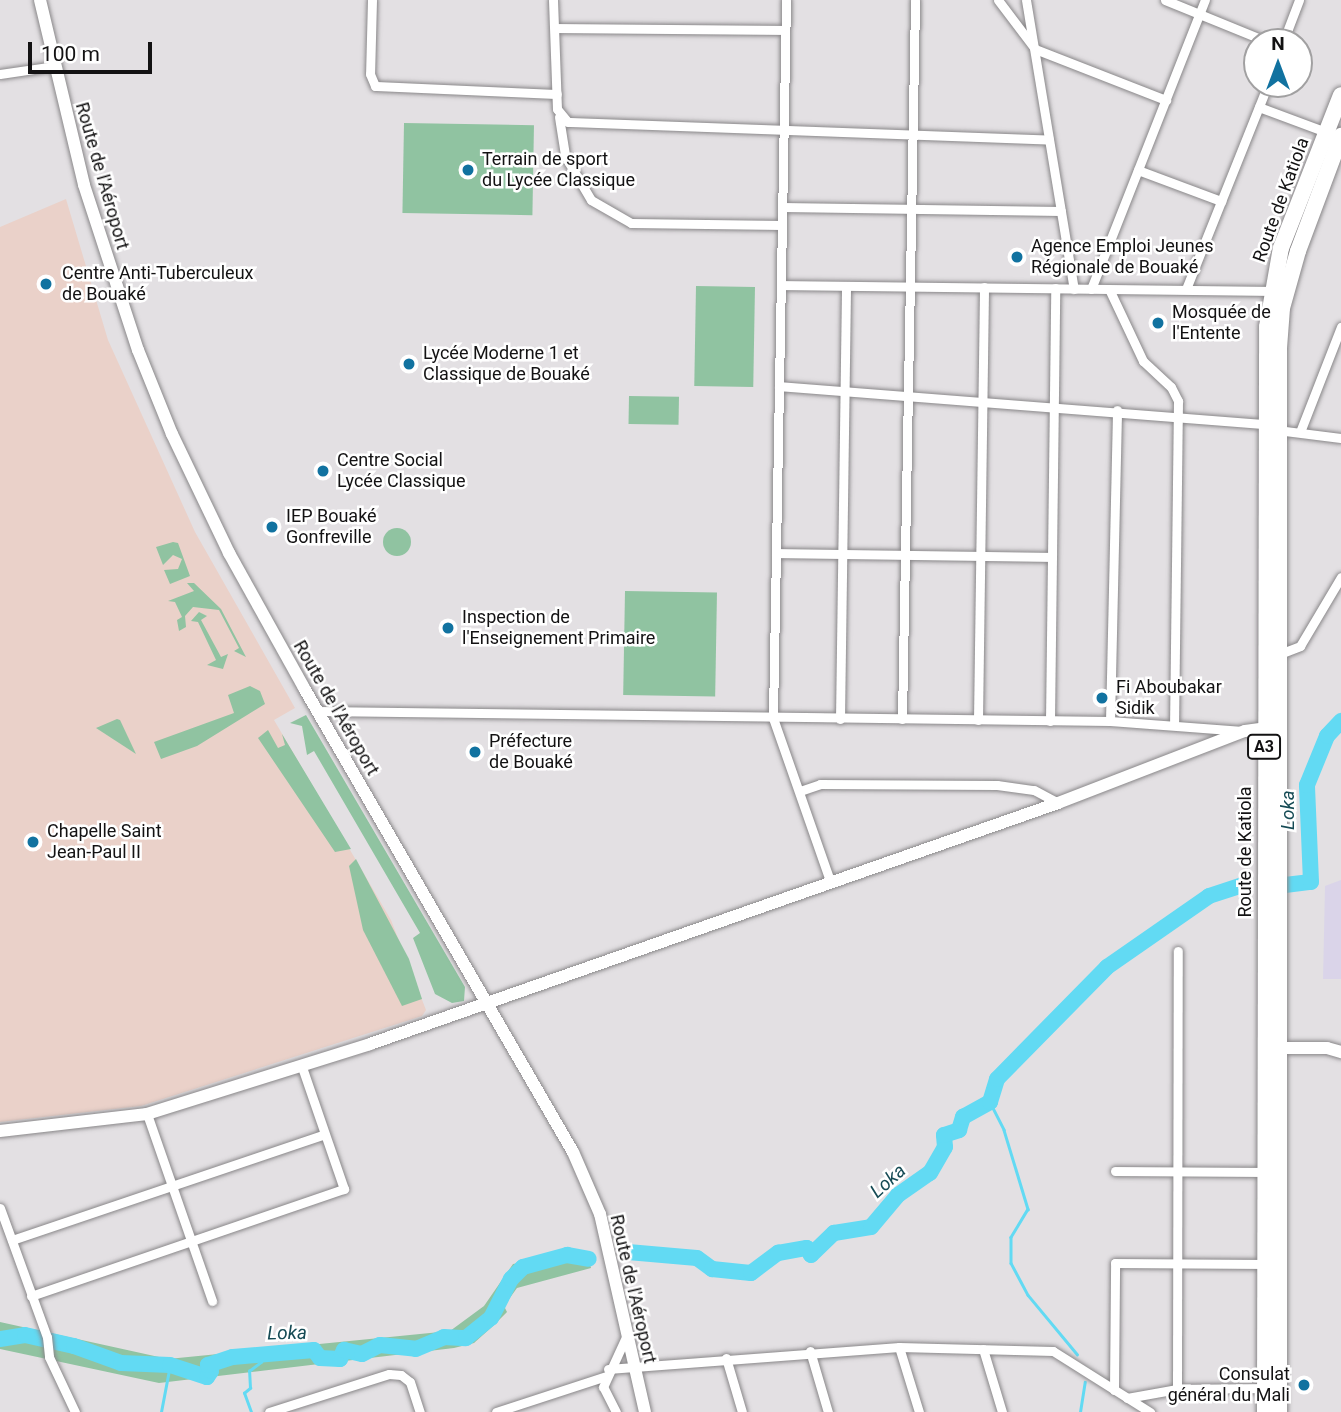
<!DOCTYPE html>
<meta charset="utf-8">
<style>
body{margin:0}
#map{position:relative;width:1341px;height:1412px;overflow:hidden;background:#e3e0e3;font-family:Roboto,sans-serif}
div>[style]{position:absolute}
.commercial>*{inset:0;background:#dad4e9}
.medical>*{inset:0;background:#ead1c9}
.green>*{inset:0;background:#90c3a1;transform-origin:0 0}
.round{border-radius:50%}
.stream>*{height:2.5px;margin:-1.25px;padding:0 1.25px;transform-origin:1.25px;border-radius:1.25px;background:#62daf3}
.river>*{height:16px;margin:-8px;padding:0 8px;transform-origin:8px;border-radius:8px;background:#62daf3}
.roads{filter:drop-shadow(0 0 2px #898789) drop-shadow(0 0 2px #898789)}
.street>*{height:9px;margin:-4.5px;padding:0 4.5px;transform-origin:4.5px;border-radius:4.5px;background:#fff}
.secondary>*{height:12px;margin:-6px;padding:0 6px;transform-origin:6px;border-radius:6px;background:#fff}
.highway>*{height:16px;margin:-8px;padding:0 8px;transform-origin:8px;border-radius:8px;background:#fff}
.dots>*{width:19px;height:19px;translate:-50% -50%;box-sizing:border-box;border:4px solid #fff;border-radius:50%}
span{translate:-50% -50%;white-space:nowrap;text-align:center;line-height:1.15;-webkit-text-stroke:5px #fff;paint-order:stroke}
.shield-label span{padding:2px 5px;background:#fff;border:2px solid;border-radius:5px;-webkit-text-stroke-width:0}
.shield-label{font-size:16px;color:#131213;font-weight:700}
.poi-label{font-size:18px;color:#131213}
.left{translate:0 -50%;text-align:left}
.right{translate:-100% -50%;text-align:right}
.street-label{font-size:18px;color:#131213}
.water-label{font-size:19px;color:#164b55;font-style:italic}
.north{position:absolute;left:1243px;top:28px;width:70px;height:70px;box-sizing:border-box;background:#fff;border:2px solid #a1a0a1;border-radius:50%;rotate:0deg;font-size:19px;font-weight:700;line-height:28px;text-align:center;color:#131213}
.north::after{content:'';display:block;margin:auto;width:24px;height:32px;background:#1172a0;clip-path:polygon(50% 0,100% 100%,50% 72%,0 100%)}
.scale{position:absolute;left:28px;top:42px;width:124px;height:32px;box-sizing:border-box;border:4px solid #131213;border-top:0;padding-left:9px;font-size:21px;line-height:24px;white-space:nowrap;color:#131213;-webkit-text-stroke:5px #fff;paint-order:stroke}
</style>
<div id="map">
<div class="commercial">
<i style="clip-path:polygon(1341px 880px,1341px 979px,1323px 979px,1325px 886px)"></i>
</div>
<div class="medical">
<i style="clip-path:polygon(66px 199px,108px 340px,195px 532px,295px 708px,274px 720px,391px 920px,426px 1010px,422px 1016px,141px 1106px,0 1122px,0 227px)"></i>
</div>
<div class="green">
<i style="left:404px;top:123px;width:130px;height:90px;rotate:1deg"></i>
<i style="left:696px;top:286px;width:59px;height:100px;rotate:1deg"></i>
<i style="left:629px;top:396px;width:50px;height:28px;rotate:1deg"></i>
<i class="round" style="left:383px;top:528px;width:28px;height:28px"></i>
<i style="clip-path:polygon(173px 542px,178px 543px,190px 576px,170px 584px,164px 570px,178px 569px,182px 559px,173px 555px,163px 565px,156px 547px)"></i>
<i style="clip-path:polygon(187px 583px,194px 583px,221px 609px,246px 657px,234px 651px,239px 648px,219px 610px,193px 607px,185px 616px,186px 627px,179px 631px,177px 620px,182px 617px,175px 602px,168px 601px,194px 591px)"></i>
<i style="left:625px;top:591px;width:92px;height:104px;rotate:1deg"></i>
<i style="clip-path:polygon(199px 612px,207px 616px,201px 620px,221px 657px,228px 654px,223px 669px,207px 665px,216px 660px,198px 622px,191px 621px)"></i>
<i style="clip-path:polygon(250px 686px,260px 691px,265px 704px,197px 746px,161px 759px,154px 742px,234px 713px,228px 695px)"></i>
<i style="clip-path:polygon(306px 715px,465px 987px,464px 1001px,452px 1003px,435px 994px,413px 938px,420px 933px,314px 751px,307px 755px,302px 726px,290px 723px)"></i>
<i style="clip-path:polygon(117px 719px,120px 720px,136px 754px,96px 728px)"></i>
<i style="clip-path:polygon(268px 730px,278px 748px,285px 745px,282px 734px,351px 849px,335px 852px,258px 738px)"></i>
<i style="clip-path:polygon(356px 859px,409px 959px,422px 999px,402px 1006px,363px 930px,349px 866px)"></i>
<i style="clip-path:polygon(587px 1252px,591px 1268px,517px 1288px,504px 1306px,507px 1312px,493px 1326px,474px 1343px,454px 1348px,159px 1383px,0 1349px,0 1322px,168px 1359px,450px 1331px,484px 1306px,513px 1264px)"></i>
</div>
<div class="stream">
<i style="left:990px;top:1102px;width:31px;rotate:63deg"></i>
<i style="left:1004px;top:1130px;width:83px;rotate:73.1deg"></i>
<i style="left:1028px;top:1209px;width:33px;rotate:121deg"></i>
<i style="left:1011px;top:1237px;width:26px;rotate:90deg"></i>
<i style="left:1011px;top:1263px;width:36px;rotate:62deg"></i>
<i style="left:1028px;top:1295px;width:77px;rotate:50.3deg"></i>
<i style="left:161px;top:1412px;width:48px;rotate:-79.2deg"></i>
<i style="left:251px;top:1412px;width:20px;rotate:-110deg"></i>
<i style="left:244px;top:1393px;width:8px;rotate:-40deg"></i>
<i style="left:250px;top:1388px;width:17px;rotate:-93deg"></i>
<i style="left:249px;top:1371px;width:15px;rotate:-37deg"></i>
<i style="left:261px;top:1362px;width:6px;rotate:-99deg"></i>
<i style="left:1080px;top:1412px;width:30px;rotate:-81deg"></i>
</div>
<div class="river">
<i style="left:1285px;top:885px;width:26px;rotate:-7deg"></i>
<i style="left:1311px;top:882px;width:97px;rotate:-92.4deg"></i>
<i style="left:1307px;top:785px;width:53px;rotate:-67.8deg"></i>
<i style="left:1327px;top:736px;width:21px;rotate:-47deg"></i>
<i style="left:628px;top:1252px;width:69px;rotate:5deg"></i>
<i style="left:697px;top:1258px;width:19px;rotate:36deg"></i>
<i style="left:712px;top:1269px;width:39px;rotate:6deg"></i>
<i style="left:751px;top:1273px;width:34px;rotate:-37deg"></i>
<i style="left:778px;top:1253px;width:29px;rotate:-10deg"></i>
<i style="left:807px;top:1248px;width:8px;rotate:60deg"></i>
<i style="left:811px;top:1255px;width:32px;rotate:-44deg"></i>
<i style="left:834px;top:1233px;width:37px;rotate:-9deg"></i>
<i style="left:871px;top:1227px;width:42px;rotate:-49.8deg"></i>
<i style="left:898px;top:1195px;width:39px;rotate:-35deg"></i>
<i style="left:930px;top:1173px;width:30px;rotate:-60deg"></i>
<i style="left:945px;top:1147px;width:12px;rotate:-95deg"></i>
<i style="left:944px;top:1135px;width:16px;rotate:-18deg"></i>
<i style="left:959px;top:1130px;width:14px;rotate:-73deg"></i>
<i style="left:963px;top:1117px;width:31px;rotate:-29deg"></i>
<i style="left:990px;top:1102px;width:24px;rotate:-73deg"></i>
<i style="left:997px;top:1079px;width:157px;rotate:-45.5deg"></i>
<i style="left:1107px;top:967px;width:124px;rotate:-34.8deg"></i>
<i style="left:1209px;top:896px;width:35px;rotate:-18deg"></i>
<i style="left:0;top:1339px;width:25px;rotate:-9deg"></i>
<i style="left:25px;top:1335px;width:50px;rotate:12.7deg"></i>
<i style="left:74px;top:1346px;width:50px;rotate:19.9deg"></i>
<i style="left:121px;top:1363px;width:49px;rotate:2.3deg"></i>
<i style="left:170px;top:1365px;width:39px;rotate:18deg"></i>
<i style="left:207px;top:1377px;width:7px;rotate:-56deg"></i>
<i style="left:211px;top:1371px;width:7px;rotate:-117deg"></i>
<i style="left:208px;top:1365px;width:26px;rotate:-18deg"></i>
<i style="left:233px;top:1357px;width:81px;rotate:-4.9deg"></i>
<i style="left:314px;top:1350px;width:10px;rotate:53deg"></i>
<i style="left:320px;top:1358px;width:20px;rotate:3deg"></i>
<i style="left:340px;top:1359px;width:10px;rotate:-66deg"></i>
<i style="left:344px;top:1350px;width:18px;rotate:13deg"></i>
<i style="left:362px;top:1354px;width:20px;rotate:-27deg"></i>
<i style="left:380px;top:1345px;width:36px;rotate:6deg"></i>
<i style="left:416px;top:1349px;width:30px;rotate:-23deg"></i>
<i style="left:444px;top:1337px;width:22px;rotate:3deg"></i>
<i style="left:466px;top:1338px;width:32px;rotate:-39deg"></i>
<i style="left:491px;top:1318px;width:44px;rotate:-62.9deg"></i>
<i style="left:511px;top:1279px;width:17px;rotate:-45deg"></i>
<i style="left:523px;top:1267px;width:46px;rotate:-15.3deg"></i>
<i style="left:567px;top:1255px;width:22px;rotate:10deg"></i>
</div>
<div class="roads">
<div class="street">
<i style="left:372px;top:0;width:74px;rotate:91.5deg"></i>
<i style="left:370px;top:74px;width:13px;rotate:67deg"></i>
<i style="left:375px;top:86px;width:182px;rotate:2.5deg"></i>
<i style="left:553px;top:0;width:109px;rotate:87.9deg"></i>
<i style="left:557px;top:109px;width:17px;rotate:50deg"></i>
<i style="left:568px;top:122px;width:481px;rotate:2.1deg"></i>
<i style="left:786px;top:0;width:718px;rotate:91.04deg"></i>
<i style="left:773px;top:718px;width:173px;rotate:70.7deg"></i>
<i style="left:998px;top:0;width:61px;rotate:52.9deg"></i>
<i style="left:1035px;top:49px;width:141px;rotate:21.3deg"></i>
<i style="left:1026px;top:0;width:293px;rotate:80.6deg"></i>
<i style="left:1165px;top:0;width:111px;rotate:22.2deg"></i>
<i style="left:557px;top:28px;width:228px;rotate:0.5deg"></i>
<i style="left:1283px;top:42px;width:45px;rotate:-69.1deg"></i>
<i style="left:0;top:74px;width:56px;rotate:-8.3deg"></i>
<i style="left:1259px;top:107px;width:72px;rotate:20.5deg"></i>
<i style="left:559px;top:117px;width:39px;rotate:81deg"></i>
<i style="left:565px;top:156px;width:51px;rotate:59.4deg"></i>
<i style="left:591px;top:200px;width:46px;rotate:29.9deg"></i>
<i style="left:631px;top:223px;width:151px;rotate:0.8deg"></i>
<i style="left:1138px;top:170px;width:89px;rotate:20.5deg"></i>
<i style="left:782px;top:207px;width:279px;rotate:0.8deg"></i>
<i style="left:781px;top:285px;width:490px;rotate:0.7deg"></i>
<i style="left:1091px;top:289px;width:311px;rotate:-68.5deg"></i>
<i style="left:1109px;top:289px;width:80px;rotate:64.7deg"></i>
<i style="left:1143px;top:361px;width:38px;rotate:43deg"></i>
<i style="left:1171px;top:387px;width:16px;rotate:63deg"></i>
<i style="left:1178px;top:401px;width:322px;rotate:90.7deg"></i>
<i style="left:1186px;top:289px;width:221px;rotate:-68.2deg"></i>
<i style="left:779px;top:386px;width:487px;rotate:4.5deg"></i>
<i style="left:1277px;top:430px;width:64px;rotate:7.1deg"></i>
<i style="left:1300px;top:432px;width:113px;rotate:-68.7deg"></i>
<i style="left:776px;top:553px;width:276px;rotate:0.8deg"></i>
<i style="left:1277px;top:655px;width:25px;rotate:-21deg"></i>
<i style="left:1300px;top:646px;width:80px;rotate:-59.3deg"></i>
<i style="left:318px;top:711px;width:792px;rotate:0.72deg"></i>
<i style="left:1110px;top:721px;width:133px;rotate:4.3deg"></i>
<i style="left:840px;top:719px;width:433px;rotate:-89.2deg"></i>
<i style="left:902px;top:719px;width:719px;rotate:-88.96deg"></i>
<i style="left:978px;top:720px;width:433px;rotate:-89.2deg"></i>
<i style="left:1050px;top:721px;width:433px;rotate:-89.3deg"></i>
<i style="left:1110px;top:721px;width:311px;rotate:-88.7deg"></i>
<i style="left:800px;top:791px;width:21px;rotate:-19deg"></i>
<i style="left:820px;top:784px;width:177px;rotate:0.3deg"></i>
<i style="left:997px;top:785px;width:37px;rotate:8deg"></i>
<i style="left:1034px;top:790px;width:27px;rotate:28deg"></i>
<i style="left:147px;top:1114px;width:198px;rotate:70.8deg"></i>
<i style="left:1115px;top:1171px;width:148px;rotate:0.4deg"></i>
<i style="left:0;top:1208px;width:137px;rotate:70deg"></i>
<i style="left:47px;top:1337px;width:20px;rotate:84deg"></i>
<i style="left:49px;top:1357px;width:61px;rotate:64.7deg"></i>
<i style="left:12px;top:1240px;width:330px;rotate:-18.7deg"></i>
<i style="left:31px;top:1296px;width:331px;rotate:-18.9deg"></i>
<i style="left:344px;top:1189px;width:132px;rotate:-109deg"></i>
<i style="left:899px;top:1347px;width:68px;rotate:72.9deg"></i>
<i style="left:983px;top:1349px;width:66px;rotate:73.2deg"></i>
<i style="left:810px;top:1351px;width:64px;rotate:73.6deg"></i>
<i style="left:726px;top:1358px;width:56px;rotate:73.5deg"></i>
<i style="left:608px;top:1369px;width:292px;rotate:-4.3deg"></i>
<i style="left:899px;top:1347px;width:154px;rotate:1.5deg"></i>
<i style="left:1053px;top:1351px;width:115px;rotate:32.2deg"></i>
<i style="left:1177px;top:1389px;width:438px;rotate:-89.9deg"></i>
<i style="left:1114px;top:1390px;width:127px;rotate:-89.5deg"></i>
<i style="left:1115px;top:1263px;width:149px;rotate:0.4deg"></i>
<i style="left:1127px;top:1398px;width:51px;rotate:-10.2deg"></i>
<i style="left:1177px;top:1389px;width:87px;rotate:-0.7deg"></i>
<i style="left:269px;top:1412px;width:126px;rotate:-17.6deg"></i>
<i style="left:389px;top:1374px;width:12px;rotate:5deg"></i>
<i style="left:401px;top:1375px;width:11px;rotate:38deg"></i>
<i style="left:410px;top:1382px;width:32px;rotate:72deg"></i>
<i style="left:496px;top:1412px;width:116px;rotate:-18.1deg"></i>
<i style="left:616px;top:1412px;width:28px;rotate:-117deg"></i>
<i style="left:603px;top:1387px;width:55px;rotate:-65.3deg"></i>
</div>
<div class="secondary">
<i style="left:40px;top:0;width:190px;rotate:76.6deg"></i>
<i style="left:84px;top:185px;width:174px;rotate:71.9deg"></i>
<i style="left:138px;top:350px;width:91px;rotate:68deg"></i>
<i style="left:172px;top:434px;width:132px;rotate:64.4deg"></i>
<i style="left:229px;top:553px;width:154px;rotate:60.9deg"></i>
<i style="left:304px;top:688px;width:536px;rotate:59.9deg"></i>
<i style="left:573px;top:1152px;width:68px;rotate:66.5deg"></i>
<i style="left:600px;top:1214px;width:203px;rotate:77.2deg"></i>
<i style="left:1273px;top:1048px;width:54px"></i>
<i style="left:1327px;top:1048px;width:15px;rotate:16deg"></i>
<i style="left:0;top:1131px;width:148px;rotate:-6.6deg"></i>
<i style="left:147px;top:1114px;width:234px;rotate:-17.4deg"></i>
<i style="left:370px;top:1044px;width:729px;rotate:-19.3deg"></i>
<i style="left:1058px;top:803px;width:200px;rotate:-21.1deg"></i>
<i style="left:1245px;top:731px;width:28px;rotate:-8deg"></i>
</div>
<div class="highway">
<i style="left:1265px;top:1412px;width:1085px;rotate:-89.89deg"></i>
<i style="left:1267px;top:327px;width:80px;rotate:-80deg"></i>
<i style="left:1281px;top:248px;width:164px;rotate:-68.6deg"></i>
<i style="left:1279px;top:1412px;width:1064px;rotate:-90deg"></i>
<i style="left:1279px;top:348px;width:40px;rotate:-85.7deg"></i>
<i style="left:1282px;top:308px;width:59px;rotate:-74.3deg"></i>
<i style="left:1298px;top:251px;width:123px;rotate:-69.5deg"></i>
</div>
</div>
<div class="dots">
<i style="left:468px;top:170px;background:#1172a0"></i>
<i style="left:1017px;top:257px;background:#1172a0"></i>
<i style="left:46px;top:284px;background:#1172a0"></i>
<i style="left:1158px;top:323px;background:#1172a0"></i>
<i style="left:409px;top:364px;background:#1172a0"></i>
<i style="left:323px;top:471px;background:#1172a0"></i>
<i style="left:272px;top:527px;background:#1172a0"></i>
<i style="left:448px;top:628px;background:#1172a0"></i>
<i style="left:1102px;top:698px;background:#1172a0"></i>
<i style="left:475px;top:752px;background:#1172a0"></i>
<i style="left:33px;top:842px;background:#1172a0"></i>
<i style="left:1304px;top:1385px;background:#1172a0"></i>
</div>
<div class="shield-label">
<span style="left:1264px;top:747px">A3</span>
</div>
<div class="poi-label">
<span class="left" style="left:482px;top:170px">Terrain de sport<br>du Lycée Classique</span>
<span class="left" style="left:1031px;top:257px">Agence Emploi Jeunes<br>Régionale de Bouaké</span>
<span class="left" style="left:62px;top:284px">Centre Anti-Tuberculeux<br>de Bouaké</span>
<span class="left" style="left:1172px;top:323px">Mosquée de<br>l'Entente</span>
<span class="left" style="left:423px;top:364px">Lycée Moderne 1 et<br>Classique de Bouaké</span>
<span class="left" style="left:337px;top:471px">Centre Social<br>Lycée Classique</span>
<span class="left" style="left:286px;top:527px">IEP Bouaké<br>Gonfreville</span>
<span class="left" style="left:462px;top:628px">Inspection de<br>l'Enseignement Primaire</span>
<span class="left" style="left:1116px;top:698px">Fi Aboubakar<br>Sidik</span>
<span class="left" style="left:489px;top:752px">Préfecture<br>de Bouaké</span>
<span class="left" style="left:47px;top:842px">Chapelle Saint<br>Jean-Paul II</span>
<span class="right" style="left:1290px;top:1385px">Consulat<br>général du Mali</span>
</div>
<div class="street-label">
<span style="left:102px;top:176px;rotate:74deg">Route de l'Aéroport</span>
<span style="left:1281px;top:200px;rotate:-70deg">Route de Katiola</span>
<span style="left:336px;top:708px;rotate:60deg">Route de l'Aéroport</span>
<span style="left:1245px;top:852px;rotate:-90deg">Route de Katiola</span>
<span style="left:633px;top:1289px;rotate:77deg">Route de l'Aéroport</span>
</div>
<div class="water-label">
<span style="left:1288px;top:810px;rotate:-90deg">Loka</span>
<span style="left:888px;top:1181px;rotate:-42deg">Loka</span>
<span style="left:287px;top:1333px;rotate:-1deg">Loka</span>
</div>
<div class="north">N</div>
<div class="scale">100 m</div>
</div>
